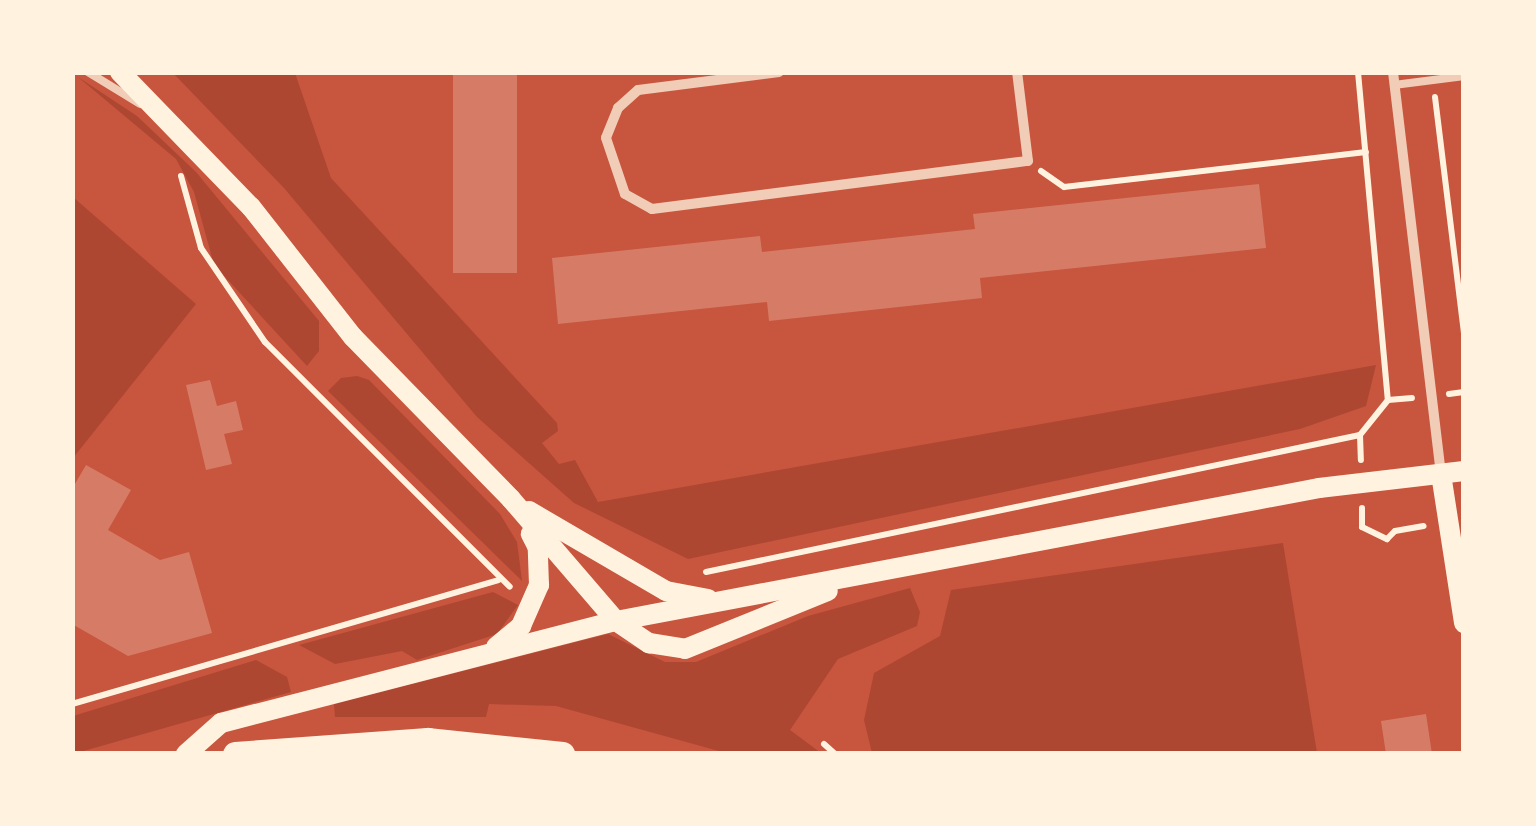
<!DOCTYPE html>
<style>
body{margin:0}
#map{position:relative;width:1536px;height:826px;overflow:hidden;background:#c8553d;font-family:Inter,sans-serif}
div>[style]{position:absolute}
.green>*{inset:0;background:#ae4732}
.building>*{inset:0;background:#d67c66;transform-origin:0 0}
.path>*{height:6px;margin:-3px;padding:0 3px;transform-origin:3px;border-radius:3px;background:#fff3e0}
.service>*{height:8px;margin:-4px;padding:0 4px;transform-origin:4px;border-radius:4px;background:#f1ccb7}
.minor>*{height:10px;margin:-5px;padding:0 5px;transform-origin:5px;border-radius:5px;background:#f1ccb7}
.secondary>*{height:20px;margin:-10px;padding:0 10px;transform-origin:10px;border-radius:10px;background:#fff3e0}
.primary>*{height:25px;margin:-12.5px;padding:0 12.5px;transform-origin:12.5px;border-radius:12.5px;background:#fff3e0}
span{translate:-50% -50%;white-space:nowrap;text-align:center;line-height:1.15;-webkit-text-stroke:10px #fff3e0;paint-order:stroke}
.frame{position:absolute;inset:0;border:75px solid #fff3e0;pointer-events:none}
</style>
<div id="map">
<div class="green">
<i style="clip-path:polygon(173px 73px,295px 73px,331px 178px,557px 423px,558px 431px,542px 443px,559px 464px,575px 460px,598px 502px,1376px 365px,1366px 406px,1300px 429px,688px 559px,574px 503px,477px 417px,284px 188px)"></i>
<i style="clip-path:polygon(78px 77px,137px 116px,196px 172px,319px 321px,319px 351px,307px 366px,214px 265px,194px 192px,176px 159px)"></i>
<i style="clip-path:polygon(73px 197px,196px 304px,73px 458px)"></i>
<i style="clip-path:polygon(357px 376px,369px 380px,500px 514px,517px 542px,522px 581px,328px 391px,341px 378px)"></i>
<i style="clip-path:polygon(1283px 543px,1317px 753px,872px 753px,864px 720px,874px 673px,940px 636px,951px 590px)"></i>
<i style="clip-path:polygon(910px 588px,920px 612px,917px 626px,838px 659px,790px 730px,821px 753px,726px 753px,556px 706px,489px 704px,486px 717px,335px 717px,334px 704px,608px 634px,665px 662px,696px 662px,808px 616px)"></i>
<i style="clip-path:polygon(493px 592px,518px 605px,497px 634px,417px 660px,402px 651px,335px 664px,299px 645px)"></i>
<i style="clip-path:polygon(256px 660px,287px 677px,291px 692px,73px 754px,73px 716px)"></i>
</div>
<div class="building">
<i style="left:453px;top:72px;width:64px;height:201px"></i>
<i style="clip-path:polygon(1259px 184px,1266px 248px,980px 278px,982px 298px,769px 321px,767px 302px,558px 324px,552px 258px,760px 236px,762px 252px,975px 229px,973px 214px)"></i>
<i style="clip-path:polygon(210px 380px,217px 406px,236px 401px,243px 430px,224px 434px,232px 464px,206px 470px,186px 385px)"></i>
<i style="clip-path:polygon(86px 465px,131px 490px,108px 530px,160px 560px,189px 552px,212px 633px,128px 656px,72px 624px,72px 489px)"></i>
<i style="clip-path:polygon(1426px 714px,1432px 754px,1386px 754px,1381px 721px)"></i>
</div>
<div class="path">
<i style="left:1358px;top:72px;width:329px;rotate:84.8deg"></i>
<i style="left:1388px;top:400px;width:45px;rotate:128.7deg"></i>
<i style="left:1360px;top:435px;width:25px;rotate:88deg"></i>
<i style="left:1435px;top:97px;width:239px;rotate:83deg"></i>
<i style="left:1041px;top:171px;width:28px;rotate:35deg"></i>
<i style="left:1064px;top:187px;width:304px;rotate:-6.6deg"></i>
<i style="left:181px;top:176px;width:75px;rotate:74.5deg"></i>
<i style="left:201px;top:248px;width:114px;rotate:55.8deg"></i>
<i style="left:265px;top:342px;width:346px;rotate:45deg"></i>
<i style="left:1449px;top:394px;width:15px;rotate:-8deg"></i>
<i style="left:1388px;top:400px;width:24px;rotate:-5deg"></i>
<i style="left:1362px;top:508px;width:19px;rotate:90deg"></i>
<i style="left:1362px;top:527px;width:28px;rotate:26deg"></i>
<i style="left:1387px;top:539px;width:11px;rotate:-45deg"></i>
<i style="left:1395px;top:531px;width:29px;rotate:-10deg"></i>
<i style="left:706px;top:572px;width:668px;rotate:-11.83deg"></i>
<i style="left:72px;top:704px;width:444px;rotate:-16.2deg"></i>
<i style="left:824px;top:744px;width:15px;rotate:42deg"></i>
</div>
<div class="service">
<i style="left:88px;top:72px;width:61px;rotate:31.6deg"></i>
<i style="left:1394px;top:85px;width:71px;rotate:-7.3deg"></i>
</div>
<div class="minor">
<i style="left:779px;top:72px;width:142px;rotate:172.7deg"></i>
<i style="left:638px;top:90px;width:27px;rotate:138deg"></i>
<i style="left:618px;top:108px;width:32px;rotate:112deg"></i>
<i style="left:606px;top:138px;width:59px;rotate:71.3deg"></i>
<i style="left:625px;top:194px;width:31px;rotate:29deg"></i>
<i style="left:652px;top:209px;width:379px;rotate:-7.3deg"></i>
<i style="left:1028px;top:161px;width:90px;rotate:-97deg"></i>
<i style="left:1393px;top:72px;width:404px;rotate:83.2deg"></i>
</div>
<div class="secondary">
<i style="left:120px;top:72px;width:188px;rotate:45.9deg"></i>
<i style="left:251px;top:207px;width:165px;rotate:51.9deg"></i>
<i style="left:353px;top:337px;width:226px;rotate:45.7deg"></i>
<i style="left:511px;top:499px;width:161px;rotate:49.3deg"></i>
<i style="left:616px;top:621px;width:40px;rotate:34deg"></i>
<i style="left:649px;top:643px;width:36px;rotate:9deg"></i>
<i style="left:685px;top:649px;width:154px;rotate:-22.1deg"></i>
<i style="left:1441px;top:474px;width:151px;rotate:81.2deg"></i>
<i style="left:529px;top:511px;width:159px;rotate:30.3deg"></i>
<i style="left:666px;top:591px;width:43px;rotate:10.8deg"></i>
<i style="left:496px;top:647px;width:33px;rotate:-40deg"></i>
<i style="left:521px;top:626px;width:45px;rotate:-66.3deg"></i>
<i style="left:539px;top:585px;width:37px;rotate:-92deg"></i>
<i style="left:538px;top:548px;width:16px;rotate:-117deg"></i>
<i style="left:186px;top:754px;width:47px;rotate:-41.5deg"></i>
<i style="left:221px;top:723px;width:408px;rotate:-14.5deg"></i>
<i style="left:616px;top:621px;width:715px;rotate:-10.71deg"></i>
<i style="left:1319px;top:488px;width:146px;rotate:-6.7deg"></i>
</div>
<div class="primary">
<i style="left:235px;top:754px;width:193px;rotate:-4.2deg"></i>
<i style="left:427px;top:740px;width:136px;rotate:5.9deg"></i>
</div>
<div class="frame"></div>
</div>
